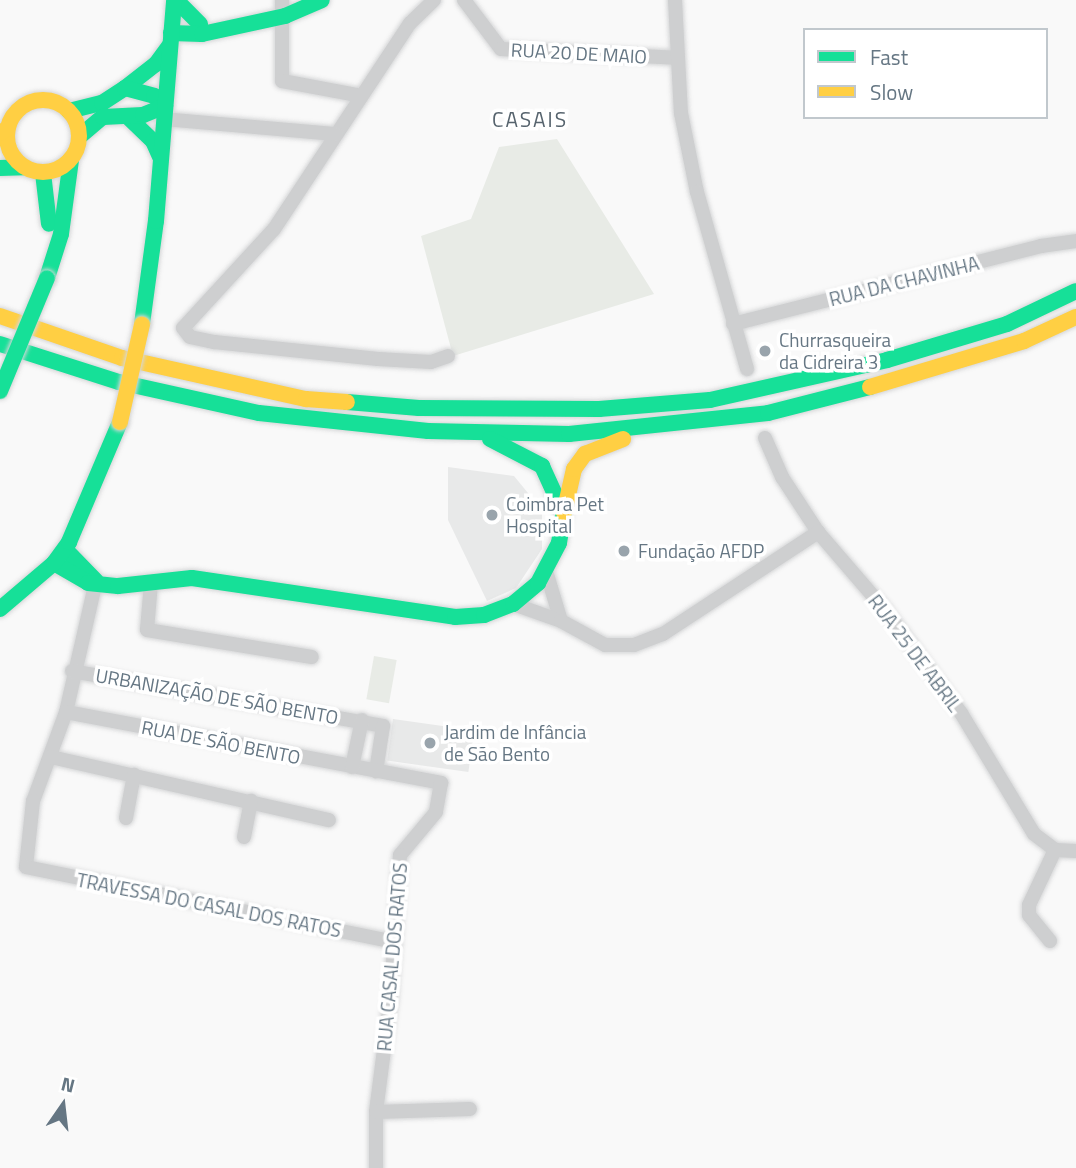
<!DOCTYPE html>
<meta charset="utf-8">
<style>
body{margin:0}
#map{position:relative;width:1076px;height:1168px;overflow:hidden;background:#f9f9f9;font-family:"Titillium Web",sans-serif}
div>[style]{position:absolute}
.built>*{inset:0;background:#e8e9e9;transform-origin:0 0}
.green>*{inset:0;background:#e8ebe6;transform-origin:0 0}
.roads{filter:drop-shadow(0 0 2px #d5d6d7) drop-shadow(0 0 2px #d5d6d7)}
.street>*{height:14px;margin:-7px;padding:0 7px;transform-origin:7px;border-radius:7px;background:#cecfd0}
.fast>*{height:16px;margin:-8px;padding:0 8px;transform-origin:8px;border-radius:8px;background:#16e098}
.slow>*{height:16px;margin:-8px;padding:0 8px;transform-origin:8px;border-radius:8px;background:#ffcf43}
.slow>.ring{margin:-8px;padding:0;box-sizing:content-box;background:none;border:16px solid #ffcf43;border-radius:50%}
.bridges{filter:drop-shadow(0 0 2px #d5d6d7) drop-shadow(0 0 2px #d5d6d7)}
.fast-bridge>*{height:16px;margin:-8px;padding:0 8px;transform-origin:8px;border-radius:8px;background:#16e098}
.slow-bridge>*{height:16px;margin:-8px;padding:0 8px;transform-origin:8px;border-radius:8px;background:#ffcf43}
.dots>*{width:19px;height:19px;translate:-50% -50%;box-sizing:border-box;border:4px solid #fff;border-radius:50%}
span{translate:-50% -50%;white-space:nowrap;text-align:center;line-height:1.15;-webkit-text-stroke:7px #fff;paint-order:stroke}
.street-label{font-size:19px;color:#657683}
.poi-label{font-size:19px;color:#657683}
.left{translate:0 -50%;text-align:left}
.neighbourhood-label{font-size:21px;color:#57646e;letter-spacing:2px}
.legend{position:absolute;left:803px;top:28px;width:245px;height:91px;box-sizing:border-box;background:#fff;border:2px solid #c1c8cd;margin:0;padding:9px 12px;list-style:none;font-size:21px;color:#657683}
.legend li{display:flex;align-items:center;gap:14px;height:35px}
.legend b{width:35px;border:2px solid #c1c8cd}
.north{position:absolute;left:28px;top:1070px;width:70px;height:70px;-webkit-text-stroke:5px #fff;paint-order:stroke;rotate:14deg;font-size:19px;font-weight:700;line-height:28px;text-align:center;color:#657683}
.north::after{content:'';display:block;margin:auto;width:24px;height:32px;background:#657683;clip-path:polygon(50% 0,100% 100%,50% 72%,0 100%)}
</style>
<div id="map">
<div class="built">
<i style="clip-path:polygon(448px 467px,514px 476px,542px 510px,542px 549px,516px 588px,487px 601px,448px 520px)"></i>
<i style="left:393px;top:719px;width:82px;height:42px;rotate:8deg"></i>
</div>
<div class="green">
<i style="clip-path:polygon(557px 139px,654px 294px,453px 356px,421px 236px,471px 219px,499px 147px)"></i>
<i style="left:374px;top:656px;width:23px;height:44px;rotate:10deg"></i>
</div>
<div class="roads">
<div class="street">
<i style="left:282px;top:0;width:81px;rotate:90deg"></i>
<i style="left:282px;top:81px;width:81px;rotate:10.6deg"></i>
<i style="left:434px;top:0;width:33px;rotate:136deg"></i>
<i style="left:410px;top:23px;width:247px;rotate:123.4deg"></i>
<i style="left:274px;top:229px;width:134px;rotate:132.6deg"></i>
<i style="left:183px;top:328px;width:11px;rotate:52deg"></i>
<i style="left:190px;top:337px;width:25px;rotate:12deg"></i>
<i style="left:214px;top:342px;width:165px;rotate:5.9deg"></i>
<i style="left:378px;top:359px;width:53px;rotate:3.2deg"></i>
<i style="left:431px;top:362px;width:18px;rotate:-19deg"></i>
<i style="left:464px;top:0;width:61px;rotate:52.9deg"></i>
<i style="left:501px;top:49px;width:175px;rotate:2.9deg"></i>
<i style="left:675px;top:0;width:113px;rotate:87deg"></i>
<i style="left:681px;top:113px;width:81px;rotate:78.6deg"></i>
<i style="left:697px;top:192px;width:184px;rotate:74.2deg"></i>
<i style="left:163px;top:119px;width:174px;rotate:5deg"></i>
<i style="left:733px;top:324px;width:318px;rotate:-14.2deg"></i>
<i style="left:1041px;top:246px;width:35px;rotate:-8deg"></i>
<i style="left:765px;top:438px;width:43px;rotate:66.4deg"></i>
<i style="left:782px;top:477px;width:66px;rotate:56.8deg"></i>
<i style="left:818px;top:532px;width:103px;rotate:49.3deg"></i>
<i style="left:885px;top:610px;width:128px;rotate:53.6deg"></i>
<i style="left:961px;top:713px;width:141px;rotate:58.9deg"></i>
<i style="left:1034px;top:834px;width:26px;rotate:37deg"></i>
<i style="left:1055px;top:850px;width:21px;rotate:3deg"></i>
<i style="left:546px;top:571px;width:52px;rotate:73.3deg"></i>
<i style="left:96px;top:581px;width:134px;rotate:102.9deg"></i>
<i style="left:66px;top:712px;width:95px;rotate:110.3deg"></i>
<i style="left:33px;top:801px;width:66px;rotate:96.1deg"></i>
<i style="left:26px;top:867px;width:375px;rotate:11.5deg"></i>
<i style="left:151px;top:583px;width:47px;rotate:94.9deg"></i>
<i style="left:147px;top:630px;width:167px;rotate:9.3deg"></i>
<i style="left:513px;top:604px;width:51px;rotate:19.5deg"></i>
<i style="left:561px;top:621px;width:50px;rotate:28.6deg"></i>
<i style="left:605px;top:645px;width:29px"></i>
<i style="left:634px;top:645px;width:31px;rotate:-21deg"></i>
<i style="left:663px;top:634px;width:186px;rotate:-33.3deg"></i>
<i style="left:72px;top:671px;width:316px;rotate:10deg"></i>
<i style="left:383px;top:726px;width:46px;rotate:98.8deg"></i>
<i style="left:66px;top:712px;width:382px;rotate:10.7deg"></i>
<i style="left:441px;top:783px;width:29px;rotate:100deg"></i>
<i style="left:436px;top:812px;width:56px;rotate:129.9deg"></i>
<i style="left:400px;top:855px;width:141px;rotate:93.7deg"></i>
<i style="left:391px;top:996px;width:117px;rotate:97.4deg"></i>
<i style="left:376px;top:1112px;width:56px;rotate:90deg"></i>
<i style="left:51px;top:757px;width:285px;rotate:12.8deg"></i>
<i style="left:352px;top:767px;width:48px;rotate:-78deg"></i>
<i style="left:126px;top:818px;width:44px;rotate:-79.5deg"></i>
<i style="left:244px;top:837px;width:37px;rotate:-79deg"></i>
<i style="left:1050px;top:941px;width:33px;rotate:-129deg"></i>
<i style="left:1029px;top:915px;width:10px;rotate:-90deg"></i>
<i style="left:1029px;top:905px;width:61px;rotate:-64.7deg"></i>
<i style="left:376px;top:1112px;width:94px;rotate:-1.8deg"></i>
</div>
<div class="fast">
<i style="left:176px;top:0;width:34px;rotate:45deg"></i>
<i style="left:171px;top:33px;width:31px;rotate:2deg"></i>
<i style="left:202px;top:34px;width:85px;rotate:-12.2deg"></i>
<i style="left:285px;top:16px;width:40px;rotate:-23.4deg"></i>
<i style="left:125px;top:88px;width:39px;rotate:-38deg"></i>
<i style="left:156px;top:64px;width:24px;rotate:-54deg"></i>
<i style="left:69px;top:111px;width:34px;rotate:-14deg"></i>
<i style="left:102px;top:103px;width:27px;rotate:-33deg"></i>
<i style="left:125px;top:88px;width:30px;rotate:15deg"></i>
<i style="left:154px;top:96px;width:15px;rotate:42deg"></i>
<i style="left:128px;top:117px;width:35px;rotate:44deg"></i>
<i style="left:153px;top:141px;width:17px;rotate:66deg"></i>
<i style="left:80px;top:136px;width:30px;rotate:-40deg"></i>
<i style="left:103px;top:117px;width:40px;rotate:-2.9deg"></i>
<i style="left:143px;top:115px;width:24px;rotate:-22deg"></i>
<i style="left:0;top:168px;width:24px;rotate:-2deg"></i>
<i style="left:43px;top:173px;width:51px;rotate:83.3deg"></i>
<i style="left:47px;top:278px;width:46px;rotate:-72.3deg"></i>
<i style="left:61px;top:234px;width:75px;rotate:-82.3deg"></i>
<i style="left:142px;top:324px;width:104px;rotate:-82.3deg"></i>
<i style="left:156px;top:221px;width:222px;rotate:-85.3deg"></i>
<i style="left:0;top:344px;width:125px;rotate:17.7deg"></i>
<i style="left:119px;top:382px;width:143px;rotate:12.5deg"></i>
<i style="left:259px;top:413px;width:170px;rotate:6.1deg"></i>
<i style="left:428px;top:431px;width:141px;rotate:1.2deg"></i>
<i style="left:569px;top:434px;width:200px;rotate:-6deg"></i>
<i style="left:768px;top:413px;width:105px;rotate:-14.3deg"></i>
<i style="left:347px;top:402px;width:72px;rotate:4.8deg"></i>
<i style="left:419px;top:408px;width:180px;rotate:0.3deg"></i>
<i style="left:599px;top:409px;width:111px;rotate:-4.6deg"></i>
<i style="left:710px;top:400px;width:181px;rotate:-12.7deg"></i>
<i style="left:887px;top:360px;width:125px;rotate:-16.7deg"></i>
<i style="left:1007px;top:324px;width:76px;rotate:-25.6deg"></i>
<i style="left:490px;top:439px;width:59px;rotate:27.4deg"></i>
<i style="left:542px;top:466px;width:51px;rotate:65.5deg"></i>
<i style="left:65px;top:549px;width:45px;rotate:45.9deg"></i>
<i style="left:54px;top:563px;width:39px;rotate:30deg"></i>
<i style="left:88px;top:583px;width:30px;rotate:6deg"></i>
<i style="left:118px;top:586px;width:74px;rotate:-6.2deg"></i>
<i style="left:192px;top:578px;width:266px;rotate:8.4deg"></i>
<i style="left:455px;top:617px;width:29px;rotate:-4deg"></i>
<i style="left:484px;top:615px;width:31px;rotate:-21deg"></i>
<i style="left:513px;top:604px;width:33px;rotate:-40deg"></i>
<i style="left:538px;top:583px;width:45px;rotate:-62.3deg"></i>
<i style="left:559px;top:543px;width:30px;rotate:-81deg"></i>
<i style="left:0;top:609px;width:71px;rotate:-40.4deg"></i>
<i style="left:54px;top:563px;width:26px;rotate:-54deg"></i>
<i style="left:69px;top:542px;width:130px;rotate:-67deg"></i>
</div>
<div class="slow">
<i class="ring" style="left:7px;top:100px;width:56px;height:56px"></i>
<i style="left:0;top:133px;width:9px;rotate:-32deg"></i>
<i style="left:0;top:316px;width:129px;rotate:19deg"></i>
<i style="left:122px;top:358px;width:189px;rotate:12.6deg"></i>
<i style="left:306px;top:399px;width:41px;rotate:4.2deg"></i>
<i style="left:870px;top:387px;width:161px;rotate:-16.6deg"></i>
<i style="left:1024px;top:341px;width:57px;rotate:-24.8deg"></i>
<i style="left:564px;top:513px;width:45px;rotate:-77.2deg"></i>
<i style="left:574px;top:469px;width:19px;rotate:-54deg"></i>
<i style="left:585px;top:454px;width:41px;rotate:-21.5deg"></i>
</div>
</div>
<div class="bridges">
<div class="fast-bridge">
<i style="left:0;top:391px;width:122px;rotate:-67.4deg"></i>
</div>
<div class="slow-bridge">
<i style="left:120px;top:422px;width:100px;rotate:-77.3deg"></i>
</div>
</div>
<div class="dots">
<i style="left:765px;top:351px;background:#99a4ac"></i>
<i style="left:492px;top:515px;background:#99a4ac"></i>
<i style="left:624px;top:551px;background:#99a4ac"></i>
<i style="left:430px;top:743px;background:#99a4ac"></i>
</div>
<div class="street-label">
<span style="left:579px;top:53px;rotate:3deg">RUA 20 DE MAIO</span>
<span style="left:904px;top:281px;rotate:-14deg">RUA DA CHAVINHA</span>
<span style="left:915px;top:653px;rotate:53deg">RUA 25 DE ABRIL</span>
<span style="left:217px;top:696px;rotate:10deg">URBANIZAÇÃO DE SÃO BENTO</span>
<span style="left:221px;top:742px;rotate:11deg">RUA DE SÃO BENTO</span>
<span style="left:209px;top:905px;rotate:11deg">TRAVESSA DO CASAL DOS RATOS</span>
<span style="left:392px;top:957px;rotate:-85deg">RUA CASAL DOS RATOS</span>
</div>
<div class="poi-label">
<span class="left" style="left:779px;top:351px">Churrasqueira<br>da Cidreira 3</span>
<span class="left" style="left:506px;top:515px">Coimbra Pet<br>Hospital</span>
<span class="left" style="left:638px;top:551px">Fundação AFDP</span>
<span class="left" style="left:444px;top:743px">Jardim de Infância<br>de São Bento</span>
</div>
<div class="neighbourhood-label">
<span style="left:530px;top:119px">CASAIS</span>
</div>
<ul class="legend">
<li><b style="height:9px;background:#16e098"></b>Fast</li>
<li><b style="height:9px;background:#ffcf43"></b>Slow</li>
</ul>
<div class="north">N</div>
</div>
